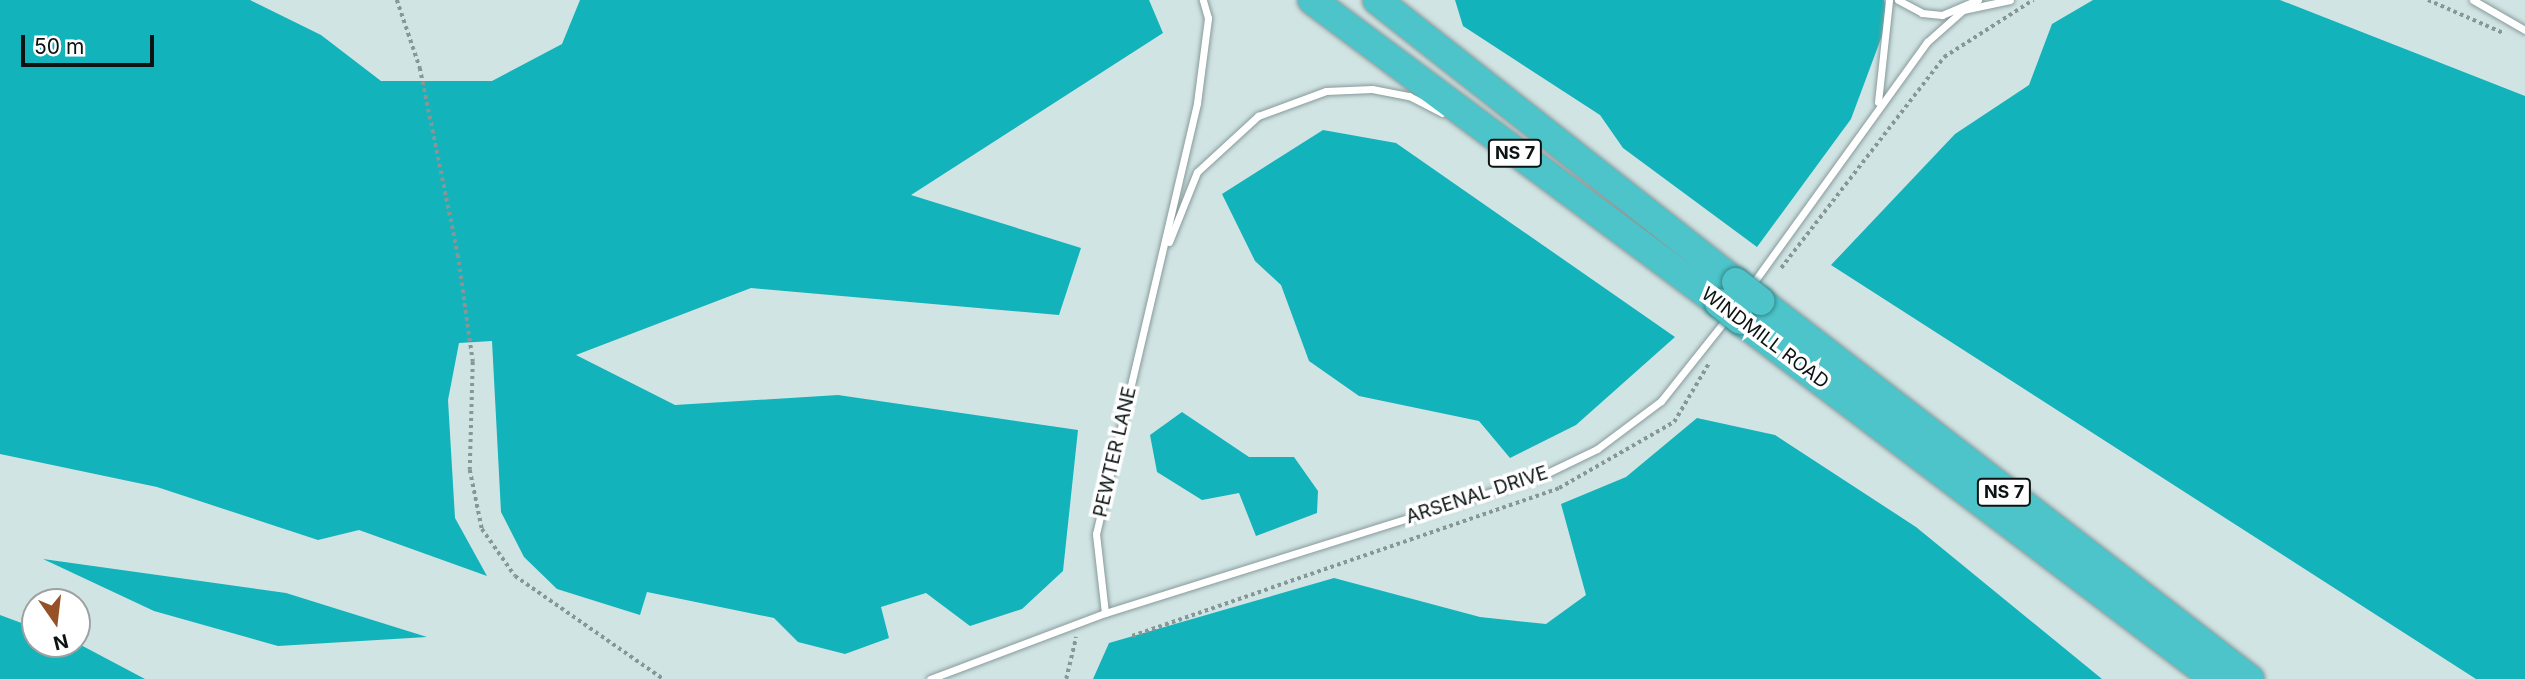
<!DOCTYPE html>
<style>
body{margin:0}
#map{position:relative;width:2525px;height:679px;overflow:hidden;background:#d1e4e4;font-family:Inter,sans-serif}
div>[style]{position:absolute}
.forest>*{inset:0;background:#12b3ba}
.path>*{height:3.5px;margin-top:-1.75px;transform-origin:0;background:repeating-linear-gradient(90deg,#879696 0 3.5px,transparent 0 7px)}
.roads{filter:drop-shadow(0 0 2px #889a9b) drop-shadow(0 0 2px #889a9b)}
.lane>*{height:7px;margin:-3.5px;padding:0 3.5px;transform-origin:3.5px;border-radius:3.5px;background:#fff}
.highway>*{height:28px;margin:-14px;padding:0 14px;transform-origin:14px;border-radius:14px;background:#4cc4ca}
.bridges{filter:drop-shadow(0 0 2px #36868a) drop-shadow(0 0 2px #36868a)}
.highway-bridge>*{height:28px;margin:-14px;padding:0 14px;transform-origin:14px;border-radius:14px;background:#4cc4ca}
span{translate:-50% -50%;white-space:nowrap;text-align:center;line-height:1.15;-webkit-text-stroke:7px #fff;paint-order:stroke}
.shield-label span{padding:2px 5px;background:#fff;border:2px solid;border-radius:5px;-webkit-text-stroke-width:0}
.shield-label{font-size:18px;color:#0c1313;font-weight:700}
.street-label{font-size:19px;color:#0c1313}
.north{position:absolute;left:21px;top:588px;width:70px;height:70px;box-sizing:border-box;background:#fff;border:2px solid #9ea1a1;border-radius:50%;rotate:166deg;font-size:19px;font-weight:700;line-height:28px;text-align:center;color:#0c1313}
.north::after{content:'';display:block;margin:auto;width:24px;height:32px;background:#965126;clip-path:polygon(50% 0,100% 100%,50% 72%,0 100%)}
.scale{position:absolute;left:21px;top:35px;width:133px;height:32px;box-sizing:border-box;border:4px solid #0c1313;border-top:0;padding-left:9px;font-size:21px;line-height:24px;white-space:nowrap;color:#0c1313;-webkit-text-stroke:5px #fff;paint-order:stroke}
</style>
<div id="map">
<div class="forest">
<i style="clip-path:polygon(0 0,250px 0,321px 35px,381px 81px,492px 81px,562px 44px,580px 0,1149px 0,1163px 33px,911px 195px,1081px 248px,1059px 315px,751px 288px,576px 355px,675px 405px,838px 395px,1078px 430px,1063px 571px,1022px 609px,970px 626px,926px 593px,881px 607px,889px 638px,845px 654px,798px 642px,774px 618px,647px 592px,640px 615px,557px 589px,524px 557px,501px 512px,492px 341px,459px 343px,448px 400px,455px 518px,487px 576px,359px 530px,318px 540px,157px 487px,0 454px)"></i>
<i style="clip-path:polygon(1455px 0,1884px 0,1889px 17px,1851px 119px,1757px 247px,1623px 148px,1600px 115px,1463px 26px)"></i>
<i style="clip-path:polygon(2093px 0,2280px 0,2525px 96px,2525px 679px,2476px 679px,1831px 265px,1955px 134px,2029px 85px,2052px 24px)"></i>
<i style="clip-path:polygon(1323px 130px,1396px 143px,1675px 337px,1576px 425px,1510px 458px,1479px 421px,1359px 396px,1309px 361px,1281px 285px,1255px 261px,1222px 194px)"></i>
<i style="clip-path:polygon(1182px 412px,1249px 457px,1294px 457px,1318px 491px,1317px 513px,1256px 536px,1239px 493px,1202px 500px,1157px 472px,1150px 435px)"></i>
<i style="clip-path:polygon(1697px 418px,1775px 435px,1916px 527px,2102px 679px,1093px 679px,1109px 643px,1334px 578px,1480px 617px,1546px 624px,1586px 595px,1561px 504px,1626px 477px)"></i>
<i style="clip-path:polygon(43px 559px,286px 593px,427px 637px,278px 646px,154px 611px)"></i>
<i style="clip-path:polygon(0 615px,35px 628px,35px 644px,77px 643px,145px 679px,0 679px)"></i>
</div>
<div class="path">
<i style="left:397px;top:0;width:72px;rotate:71.3deg"></i>
<i style="left:420px;top:68px;width:191px;rotate:78.5deg"></i>
<i style="left:458px;top:255px;width:108px;rotate:82deg"></i>
<i style="left:473px;top:362px;width:108px;rotate:91.6deg"></i>
<i style="left:470px;top:470px;width:60px;rotate:78.5deg"></i>
<i style="left:482px;top:529px;width:57px;rotate:54.9deg"></i>
<i style="left:515px;top:576px;width:180px;rotate:34.8deg"></i>
<i style="left:2428px;top:0;width:82px;rotate:23.7deg"></i>
<i style="left:1781px;top:268px;width:267px;rotate:-52.3deg"></i>
<i style="left:1944px;top:57px;width:106px;rotate:-32.6deg"></i>
<i style="left:1132px;top:636px;width:452px;rotate:-19.1deg"></i>
<i style="left:1559px;top:488px;width:133px;rotate:-29.9deg"></i>
<i style="left:1674px;top:422px;width:69px;rotate:-59.3deg"></i>
<i style="left:1066px;top:679px;width:43px;rotate:-76.6deg"></i>
</div>
<div class="roads">
<div class="lane">
<i style="left:1898px;top:0;width:27px;rotate:28deg"></i>
<i style="left:1922px;top:13px;width:20px;rotate:6deg"></i>
<i style="left:1942px;top:15px;width:39px;rotate:-23deg"></i>
<i style="left:2473px;top:0;width:60px;rotate:30deg"></i>
<i style="left:1878px;top:102px;width:103px;rotate:-83.8deg"></i>
<i style="left:1169px;top:242px;width:75px;rotate:-68.2deg"></i>
<i style="left:1197px;top:172px;width:83px;rotate:-42.6deg"></i>
<i style="left:1258px;top:116px;width:72px;rotate:-20.2deg"></i>
<i style="left:1326px;top:91px;width:46px;rotate:-2.5deg"></i>
<i style="left:1372px;top:89px;width:38px;rotate:11deg"></i>
<i style="left:1409px;top:96px;width:37px;rotate:27deg"></i>
<i style="left:1751px;top:286px;width:301px;rotate:-54.2deg"></i>
<i style="left:1927px;top:42px;width:48px;rotate:-41.6deg"></i>
<i style="left:1963px;top:10px;width:48px;rotate:-12deg"></i>
<i style="left:1105px;top:613px;width:80px;rotate:-96.5deg"></i>
<i style="left:1096px;top:534px;width:443px;rotate:-76.8deg"></i>
<i style="left:1197px;top:103px;width:86px;rotate:-82.6deg"></i>
<i style="left:1208px;top:18px;width:19px;rotate:-106deg"></i>
<i style="left:930px;top:679px;width:187px;rotate:-20.7deg"></i>
<i style="left:1105px;top:613px;width:453px;rotate:-17.4deg"></i>
<i style="left:1537px;top:478px;width:67px;rotate:-25.8deg"></i>
<i style="left:1597px;top:449px;width:80px;rotate:-36.9deg"></i>
<i style="left:1661px;top:401px;width:106px;rotate:-51.5deg"></i>
</div>
<div class="highway">
<i style="left:1312px;top:0;width:507px;rotate:36.67deg"></i>
<i style="left:1377px;top:0;width:457px;rotate:38.2deg"></i>
<i style="left:1760px;top:301px;width:619px;rotate:37.65deg"></i>
<i style="left:1740px;top:320px;width:595px;rotate:37.08deg"></i>
</div>
</div>
<div class="bridges">
<div class="highway-bridge">
<i style="left:1736px;top:282px;width:31px;rotate:38deg"></i>
<i style="left:1719px;top:303px;width:27px;rotate:39deg"></i>
</div>
</div>
<div class="shield-label">
<span style="left:1515px;top:153px">NS 7</span>
<span style="left:2004px;top:492px">NS 7</span>
</div>
<div class="street-label">
<span style="left:1765px;top:338px;rotate:37deg">WINDMILL ROAD</span>
<span style="left:1115px;top:452px;rotate:-77deg">PEWTER LANE</span>
<span style="left:1477px;top:495px;rotate:-18deg">ARSENAL DRIVE</span>
</div>
<div class="north">N</div>
<div class="scale">50 m</div>
</div>
